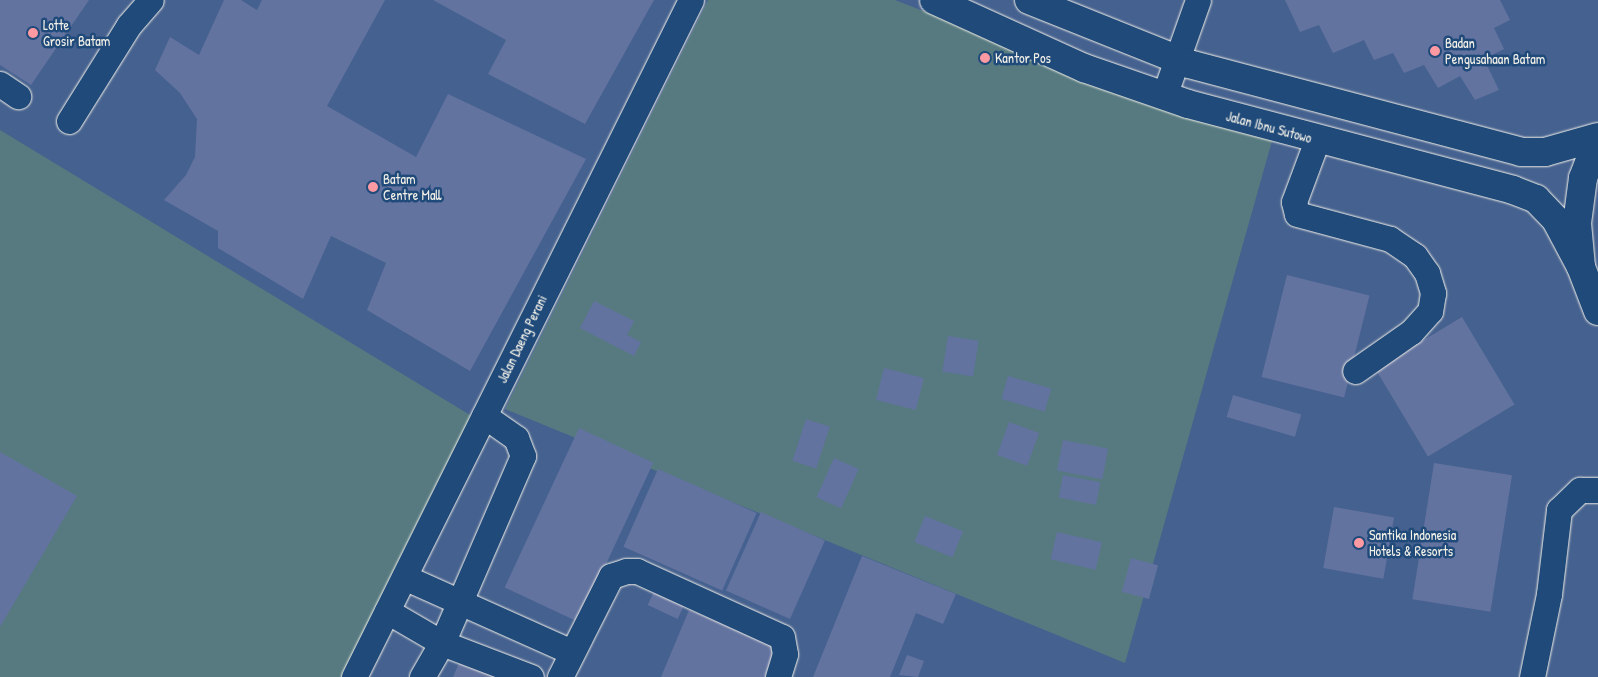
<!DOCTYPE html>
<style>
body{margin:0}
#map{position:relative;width:1598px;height:677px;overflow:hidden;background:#325585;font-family:"Patrick Hand",sans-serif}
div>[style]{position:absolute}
.built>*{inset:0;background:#45618f;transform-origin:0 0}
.green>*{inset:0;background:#567a80}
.building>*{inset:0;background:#6373a0;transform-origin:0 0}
.roads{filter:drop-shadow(0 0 1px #f4f1e8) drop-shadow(0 0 1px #f4f1e8)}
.minor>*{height:25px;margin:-12.5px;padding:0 12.5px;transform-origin:12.5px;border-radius:12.5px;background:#1f4a7a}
.major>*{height:28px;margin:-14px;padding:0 14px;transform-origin:14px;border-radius:14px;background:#1f4a7a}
.dots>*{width:14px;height:14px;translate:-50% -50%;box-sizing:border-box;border:2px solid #1f4a7a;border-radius:50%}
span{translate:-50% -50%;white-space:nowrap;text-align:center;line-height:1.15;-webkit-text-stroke:5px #1f4a7a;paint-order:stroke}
.poi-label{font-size:14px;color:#f4f1e8}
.left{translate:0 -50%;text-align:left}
.street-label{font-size:14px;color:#f4f1e8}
</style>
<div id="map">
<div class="built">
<i style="left:0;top:0;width:1598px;height:677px"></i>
</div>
<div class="green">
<i style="clip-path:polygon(708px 0,895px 0,1162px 104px,1272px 141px,1125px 663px,505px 409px)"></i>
<i style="clip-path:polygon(0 130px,475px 418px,344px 677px,0 677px)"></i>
</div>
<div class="building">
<i style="clip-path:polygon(0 0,89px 0,31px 85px,0 65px)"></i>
<i style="clip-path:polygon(224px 0,241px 0,257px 10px,262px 0,385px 0,327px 106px,416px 157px,448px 94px,586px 159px,470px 371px,367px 310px,386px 263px,331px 236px,303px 299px,218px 248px,218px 231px,164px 200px,186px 175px,195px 157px,197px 119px,180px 93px,155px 70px,170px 37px,199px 55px)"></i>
<i style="clip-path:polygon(433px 0,654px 0,585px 124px,488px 74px,506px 40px)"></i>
<i style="clip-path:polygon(1285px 0,1500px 0,1510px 20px,1494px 28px,1504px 49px,1484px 59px,1499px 90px,1475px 100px,1460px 76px,1438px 88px,1424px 65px,1404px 73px,1393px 53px,1374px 60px,1364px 40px,1333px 53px,1319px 25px,1300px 32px)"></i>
<i style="left:1287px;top:275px;width:85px;height:105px;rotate:14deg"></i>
<i style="clip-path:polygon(594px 301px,634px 321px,627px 335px,641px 342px,634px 356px,580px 328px)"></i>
<i style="left:1462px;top:317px;width:102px;height:101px;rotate:59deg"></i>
<i style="left:948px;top:336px;width:31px;height:36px;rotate:9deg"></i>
<i style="left:884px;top:368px;width:41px;height:33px;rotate:14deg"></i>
<i style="left:1008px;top:376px;width:45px;height:24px;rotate:16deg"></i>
<i style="left:1233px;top:395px;width:71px;height:23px;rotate:16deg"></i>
<i style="left:806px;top:419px;width:25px;height:44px;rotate:18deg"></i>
<i style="left:1009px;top:422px;width:32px;height:35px;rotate:20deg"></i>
<i style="left:579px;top:428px;width:82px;height:176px;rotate:25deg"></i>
<i style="left:1063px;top:440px;width:46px;height:31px;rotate:11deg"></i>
<i style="clip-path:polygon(0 452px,77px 496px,0 627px)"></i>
<i style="left:834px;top:458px;width:27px;height:43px;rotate:24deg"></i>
<i style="left:1434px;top:463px;width:79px;height:138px;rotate:9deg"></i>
<i style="left:658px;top:469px;width:108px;height:85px;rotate:24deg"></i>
<i style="left:1063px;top:475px;width:38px;height:23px;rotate:11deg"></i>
<i style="left:1334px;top:507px;width:61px;height:62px;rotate:10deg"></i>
<i style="left:761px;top:512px;width:70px;height:86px;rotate:24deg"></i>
<i style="left:925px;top:516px;width:41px;height:28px;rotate:22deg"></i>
<i style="left:1057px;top:532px;width:46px;height:28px;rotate:13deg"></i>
<i style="clip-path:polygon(862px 556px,956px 594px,943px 624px,916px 613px,890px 677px,813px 677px)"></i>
<i style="left:1131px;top:558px;width:28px;height:35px;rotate:15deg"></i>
<i style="left:657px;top:585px;width:33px;height:22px;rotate:25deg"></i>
<i style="clip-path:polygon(689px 610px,778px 646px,765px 677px,661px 677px)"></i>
<i style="clip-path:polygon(907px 655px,924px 661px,918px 677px,899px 675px)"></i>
<i style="clip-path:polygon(461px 658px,503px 677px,453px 677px)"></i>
</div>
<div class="roads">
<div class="minor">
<i style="left:0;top:84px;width:22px;rotate:34deg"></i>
<i style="left:1164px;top:96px;width:102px;rotate:-70.5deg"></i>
<i style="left:69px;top:121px;width:113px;rotate:-58deg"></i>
<i style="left:129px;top:25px;width:33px;rotate:-49deg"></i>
<i style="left:1317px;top:140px;width:66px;rotate:110.4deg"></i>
<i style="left:1294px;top:202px;width:12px;rotate:76deg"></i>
<i style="left:1297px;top:214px;width:96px;rotate:15deg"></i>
<i style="left:1390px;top:239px;width:30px;rotate:34deg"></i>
<i style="left:1415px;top:256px;width:21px;rotate:55deg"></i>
<i style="left:1427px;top:273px;width:21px;rotate:73deg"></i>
<i style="left:1433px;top:293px;width:18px;rotate:99deg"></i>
<i style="left:1430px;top:311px;width:28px;rotate:132deg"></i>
<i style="left:1411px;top:332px;width:68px;rotate:145.1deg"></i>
<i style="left:404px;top:577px;width:184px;rotate:24.1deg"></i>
<i style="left:387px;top:611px;width:64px;rotate:30.2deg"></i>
<i style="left:442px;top:643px;width:95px;rotate:20.9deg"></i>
<i style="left:354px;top:677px;width:756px;rotate:-63.54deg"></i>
<i style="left:422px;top:677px;width:39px;rotate:-60deg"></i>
<i style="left:442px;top:643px;width:204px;rotate:-66.6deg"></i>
<i style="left:523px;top:456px;width:19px;rotate:-111deg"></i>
<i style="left:516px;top:438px;width:39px;rotate:-145deg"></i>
<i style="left:560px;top:677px;width:113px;rotate:-63.2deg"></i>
<i style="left:611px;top:576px;width:16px;rotate:-18deg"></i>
<i style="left:626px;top:571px;width:11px"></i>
<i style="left:637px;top:571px;width:159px;rotate:24.5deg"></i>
<i style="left:782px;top:637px;width:17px;rotate:80deg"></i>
<i style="left:785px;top:654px;width:24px;rotate:107deg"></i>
<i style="left:1532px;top:677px;width:85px;rotate:-78.4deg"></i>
<i style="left:1549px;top:594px;width:85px;rotate:-83.2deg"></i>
<i style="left:1559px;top:510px;width:29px;rotate:-44deg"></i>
<i style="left:1580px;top:490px;width:18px"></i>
</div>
<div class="major">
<i style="left:934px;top:0;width:165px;rotate:24.4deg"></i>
<i style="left:1084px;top:68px;width:110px;rotate:19.1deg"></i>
<i style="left:1188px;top:104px;width:336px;rotate:14.8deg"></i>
<i style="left:1513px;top:190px;width:25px;rotate:21deg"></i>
<i style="left:1536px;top:199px;width:29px;rotate:46deg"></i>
<i style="left:1556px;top:220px;width:53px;rotate:62deg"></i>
<i style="left:1029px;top:0;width:172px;rotate:21.8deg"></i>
<i style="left:1189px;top:64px;width:343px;rotate:14.8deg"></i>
<i style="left:1521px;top:152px;width:24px"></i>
<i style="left:1545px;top:152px;width:55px;rotate:-15.8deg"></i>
<i style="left:1598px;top:139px;width:42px;rotate:111deg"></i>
<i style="left:1583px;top:178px;width:45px;rotate:97.6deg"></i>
<i style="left:1577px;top:223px;width:44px;rotate:84.8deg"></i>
<i style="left:1581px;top:267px;width:47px;rotate:68.9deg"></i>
</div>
</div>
<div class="dots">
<i style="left:33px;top:33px;background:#ff9aa2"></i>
<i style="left:1435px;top:51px;background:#ff9aa2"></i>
<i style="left:985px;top:58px;background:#ff9aa2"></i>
<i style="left:373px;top:187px;background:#ff9aa2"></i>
<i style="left:1359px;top:543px;background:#ff9aa2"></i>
</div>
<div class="poi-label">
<span class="left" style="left:43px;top:33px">Lotte<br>Grosir Batam</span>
<span class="left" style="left:1445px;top:51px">Badan<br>Pengusahaan Batam</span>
<span class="left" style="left:995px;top:58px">Kantor Pos</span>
<span class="left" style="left:383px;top:187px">Batam<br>Centre Mall</span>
<span class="left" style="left:1369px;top:543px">Santika Indonesia<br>Hotels &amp; Resorts</span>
</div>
<div class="street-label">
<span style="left:1269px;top:127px;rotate:15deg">Jalan Ibnu Sutowo</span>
<span style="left:522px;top:339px;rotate:-64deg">Jalan Daeng Perani</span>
</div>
</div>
